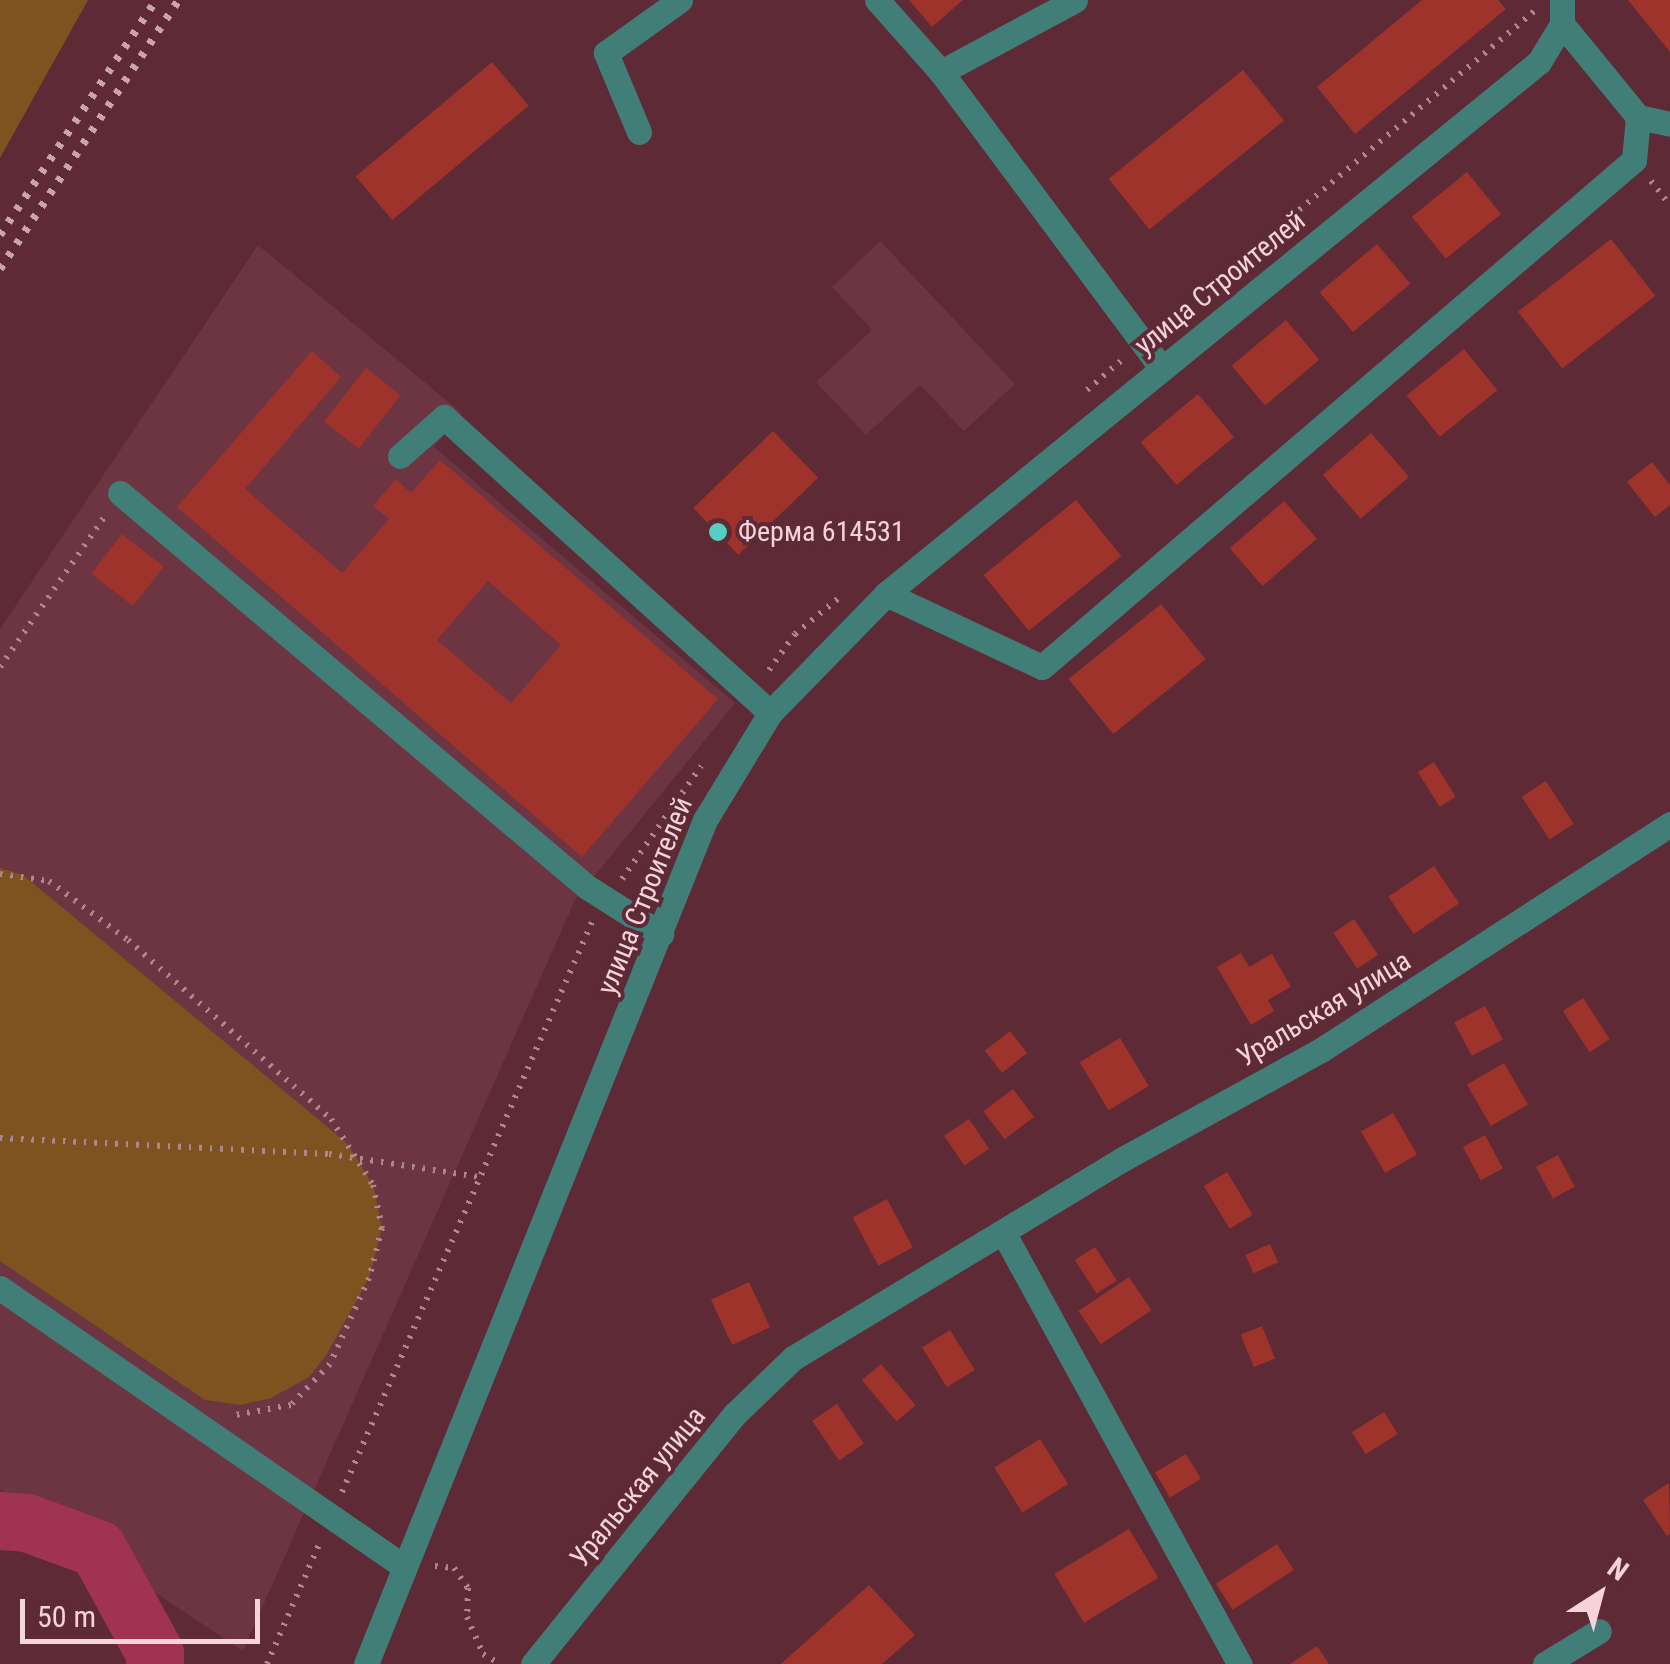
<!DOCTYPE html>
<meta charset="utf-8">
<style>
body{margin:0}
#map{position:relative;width:1670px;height:1664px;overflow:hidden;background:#5d2a36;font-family:"Roboto Condensed",sans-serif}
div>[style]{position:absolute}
.built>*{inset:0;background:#6d3441}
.green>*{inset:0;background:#7e531f}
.river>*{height:58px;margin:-29px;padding:0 29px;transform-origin:29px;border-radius:29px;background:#9f3351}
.building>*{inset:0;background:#9e332c;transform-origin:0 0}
.path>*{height:6px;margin-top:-3px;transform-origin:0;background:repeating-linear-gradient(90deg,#af868e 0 2.5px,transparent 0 10.5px)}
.minor>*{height:25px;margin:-12.5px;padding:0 12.5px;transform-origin:12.5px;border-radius:12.5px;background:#417e78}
.rail>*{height:8px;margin-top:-4px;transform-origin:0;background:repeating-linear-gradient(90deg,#caa4ab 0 5px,transparent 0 15px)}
.dots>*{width:28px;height:28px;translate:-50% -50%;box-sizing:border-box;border:5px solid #5d2a36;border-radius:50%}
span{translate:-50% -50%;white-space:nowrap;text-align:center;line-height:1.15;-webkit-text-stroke:8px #5d2a36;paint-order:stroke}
.street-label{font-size:28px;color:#f5d4d9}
.poi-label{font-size:28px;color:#f5d4d9}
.left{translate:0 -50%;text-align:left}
.north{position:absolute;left:1550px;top:1544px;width:100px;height:100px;-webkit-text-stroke:8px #5d2a36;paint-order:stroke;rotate:36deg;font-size:28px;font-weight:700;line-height:40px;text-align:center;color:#f5d4d9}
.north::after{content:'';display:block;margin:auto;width:35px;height:45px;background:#f5d4d9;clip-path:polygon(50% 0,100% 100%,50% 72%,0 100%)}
.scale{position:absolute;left:20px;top:1599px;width:240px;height:45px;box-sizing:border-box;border:5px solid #f5d4d9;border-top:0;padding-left:12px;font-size:30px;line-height:35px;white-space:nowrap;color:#f5d4d9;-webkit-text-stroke:8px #5d2a36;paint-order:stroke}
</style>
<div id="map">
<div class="built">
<i style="clip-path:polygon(880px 241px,1015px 384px,964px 431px,920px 385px,866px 435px,816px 382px,872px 330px,832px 287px)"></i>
<i style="clip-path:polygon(258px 245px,462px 413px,434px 447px,735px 703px,575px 900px,243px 1651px,0 1489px,0 629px)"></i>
</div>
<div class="green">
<i style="clip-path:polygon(0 0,88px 0,0 158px)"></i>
<i style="clip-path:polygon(0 868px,23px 875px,348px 1144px,373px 1185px,382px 1228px,369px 1278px,327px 1354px,309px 1377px,271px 1398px,241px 1405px,205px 1400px,0 1261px)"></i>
</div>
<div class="river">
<i style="left:0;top:1521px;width:27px;rotate:4deg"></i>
<i style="left:27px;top:1523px;width:76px;rotate:20.1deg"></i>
<i style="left:98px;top:1549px;width:119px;rotate:61.3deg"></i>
<i style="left:155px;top:1653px;width:11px;rotate:90deg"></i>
</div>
<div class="building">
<i style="clip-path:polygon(909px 0,963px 0,932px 27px)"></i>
<i style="clip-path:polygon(1422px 0,1498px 0,1506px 9px,1355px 134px,1317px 87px)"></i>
<i style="clip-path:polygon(1628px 0,1670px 0,1670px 52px)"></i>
<i style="left:492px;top:62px;width:57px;height:178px;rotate:50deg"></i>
<i style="left:1243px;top:70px;width:65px;height:173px;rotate:51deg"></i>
<i style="left:1467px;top:172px;width:54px;height:71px;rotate:51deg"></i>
<i style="left:1611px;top:239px;width:72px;height:118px;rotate:52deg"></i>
<i style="left:1377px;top:244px;width:52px;height:75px;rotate:50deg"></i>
<i style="left:1286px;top:320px;width:52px;height:71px;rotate:50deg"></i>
<i style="left:1464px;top:349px;width:53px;height:74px;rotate:51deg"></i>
<i style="clip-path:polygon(evenodd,312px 351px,341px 377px,245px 489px,342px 573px,389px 519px,373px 506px,396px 479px,411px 493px,440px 460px,718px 699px,582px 857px,177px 507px,312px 351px,488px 581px,561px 645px,511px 703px,437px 640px,488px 581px)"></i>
<i style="left:366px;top:368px;width:44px;height:68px;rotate:38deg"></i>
<i style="left:1198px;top:394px;width:56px;height:75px;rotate:50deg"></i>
<i style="left:773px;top:431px;width:65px;height:111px;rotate:46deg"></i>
<i style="left:1371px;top:433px;width:58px;height:64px;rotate:49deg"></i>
<i style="clip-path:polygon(1652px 462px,1670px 485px,1670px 505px,1655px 517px,1627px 482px)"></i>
<i style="left:1076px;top:500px;width:72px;height:119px;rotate:51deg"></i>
<i style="left:1284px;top:501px;width:50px;height:72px;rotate:49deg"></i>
<i style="left:122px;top:534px;width:53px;height:50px;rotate:38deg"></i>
<i style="left:1161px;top:604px;width:71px;height:119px;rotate:51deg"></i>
<i style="left:1434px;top:762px;width:41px;height:19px;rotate:58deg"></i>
<i style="left:1546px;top:781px;width:51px;height:29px;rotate:57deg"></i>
<i style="left:1434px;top:866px;width:45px;height:55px;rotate:56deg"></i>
<i style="left:1354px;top:919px;width:43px;height:25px;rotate:56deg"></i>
<i style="clip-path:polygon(1241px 953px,1249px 967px,1272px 954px,1291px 987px,1268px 1000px,1274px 1011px,1251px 1025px,1217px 967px)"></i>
<i style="left:1583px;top:998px;width:49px;height:24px;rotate:57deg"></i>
<i style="left:1485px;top:1006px;width:38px;height:35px;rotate:62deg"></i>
<i style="left:1010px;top:1031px;width:28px;height:32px;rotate:52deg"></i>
<i style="left:1120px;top:1038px;width:56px;height:47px;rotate:59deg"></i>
<i style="left:1504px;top:1063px;width:48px;height:43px;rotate:60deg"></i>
<i style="left:1013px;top:1089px;width:35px;height:37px;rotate:53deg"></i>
<i style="left:1393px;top:1113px;width:48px;height:37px;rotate:60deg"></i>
<i style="left:969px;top:1119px;width:36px;height:30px;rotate:56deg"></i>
<i style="left:1485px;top:1135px;width:38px;height:25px;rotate:62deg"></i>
<i style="left:1558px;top:1155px;width:36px;height:25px;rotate:62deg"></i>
<i style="left:1227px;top:1172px;width:50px;height:27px;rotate:59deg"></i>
<i style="left:887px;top:1199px;width:55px;height:39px;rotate:62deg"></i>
<i style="left:1270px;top:1244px;width:20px;height:27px;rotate:66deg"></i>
<i style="left:1095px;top:1247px;width:40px;height:24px;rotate:57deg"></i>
<i style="left:1129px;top:1277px;width:40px;height:61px;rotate:56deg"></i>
<i style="left:749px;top:1282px;width:50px;height:42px;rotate:65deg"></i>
<i style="left:1262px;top:1326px;width:35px;height:23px;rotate:68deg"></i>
<i style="left:950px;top:1330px;width:47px;height:33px;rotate:58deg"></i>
<i style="left:881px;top:1364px;width:54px;height:25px;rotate:50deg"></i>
<i style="left:837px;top:1404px;width:48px;height:30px;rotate:56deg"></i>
<i style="left:1384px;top:1412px;width:26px;height:38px;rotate:58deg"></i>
<i style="left:1040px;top:1439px;width:53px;height:54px;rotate:58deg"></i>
<i style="left:1186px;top:1454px;width:29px;height:36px;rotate:59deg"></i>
<i style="clip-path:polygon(1669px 1483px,1670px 1534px,1667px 1536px,1643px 1500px)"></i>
<i style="left:1129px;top:1529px;width:57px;height:87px;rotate:59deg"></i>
<i style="left:1277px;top:1544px;width:31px;height:73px;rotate:57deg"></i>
<i style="clip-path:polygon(869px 1585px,915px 1635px,882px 1664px,781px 1664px)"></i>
<i style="clip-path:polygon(1317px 1646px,1329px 1664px,1290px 1664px)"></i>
</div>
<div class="path">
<i style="left:1651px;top:181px;width:31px;rotate:52deg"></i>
<i style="left:1163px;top:325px;width:488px;rotate:-40.2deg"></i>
<i style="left:1087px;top:390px;width:48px;rotate:-40.7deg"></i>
<i style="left:0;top:667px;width:184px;rotate:-55.2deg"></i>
<i style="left:769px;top:670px;width:44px;rotate:-54.2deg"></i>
<i style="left:795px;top:634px;width:58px;rotate:-39.4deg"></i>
<i style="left:0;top:874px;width:49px;rotate:8.1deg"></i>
<i style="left:49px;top:881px;width:99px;rotate:36.8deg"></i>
<i style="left:128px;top:940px;width:271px;rotate:41.4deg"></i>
<i style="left:331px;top:1119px;width:78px;rotate:57.5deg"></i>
<i style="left:373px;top:1185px;width:44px;rotate:78.2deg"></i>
<i style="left:382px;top:1228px;width:52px;rotate:104.6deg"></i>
<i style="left:369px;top:1278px;width:94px;rotate:114.4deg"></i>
<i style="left:330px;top:1364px;width:57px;rotate:133.6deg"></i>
<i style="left:291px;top:1405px;width:57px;rotate:169.9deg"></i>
<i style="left:622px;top:879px;width:138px;rotate:-55deg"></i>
<i style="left:0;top:1138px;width:329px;rotate:2.8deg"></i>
<i style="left:329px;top:1154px;width:153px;rotate:8.7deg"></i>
<i style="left:342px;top:1492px;width:622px;rotate:-66.32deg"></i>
<i style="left:435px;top:1566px;width:19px;rotate:6deg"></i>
<i style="left:454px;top:1568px;width:24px;rotate:55deg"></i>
<i style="left:468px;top:1588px;width:29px;rotate:92deg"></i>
<i style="left:467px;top:1617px;width:40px;rotate:66.6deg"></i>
<i style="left:483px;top:1654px;width:20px;rotate:30deg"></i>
<i style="left:267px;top:1664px;width:135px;rotate:-66.5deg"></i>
</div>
<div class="minor">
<i style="left:877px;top:0;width:96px;rotate:48.4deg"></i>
<i style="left:941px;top:72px;width:370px;rotate:53.3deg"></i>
<i style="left:1562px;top:24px;width:120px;rotate:50.7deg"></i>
<i style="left:1638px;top:117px;width:33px;rotate:12deg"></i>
<i style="left:941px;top:72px;width:152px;rotate:-28.2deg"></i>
<i style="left:639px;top:132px;width:86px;rotate:-112.7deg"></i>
<i style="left:606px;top:53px;width:91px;rotate:-35.6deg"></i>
<i style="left:400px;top:456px;width:59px;rotate:-41.6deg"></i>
<i style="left:444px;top:417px;width:440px;rotate:42.2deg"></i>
<i style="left:120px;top:493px;width:611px;rotate:40.15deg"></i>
<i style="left:587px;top:887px;width:88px;rotate:32.4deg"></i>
<i style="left:886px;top:594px;width:172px;rotate:25.1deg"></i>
<i style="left:1042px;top:667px;width:779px;rotate:-40.58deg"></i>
<i style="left:1634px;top:160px;width:43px;rotate:-84.7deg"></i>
<i style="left:1003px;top:1232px;width:493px;rotate:61.3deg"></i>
<i style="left:0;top:1288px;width:491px;rotate:34.6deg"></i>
<i style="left:366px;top:1664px;width:910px;rotate:-68.12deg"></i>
<i style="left:705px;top:820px;width:125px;rotate:-58.7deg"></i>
<i style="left:770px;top:713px;width:166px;rotate:-45.7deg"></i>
<i style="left:886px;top:594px;width:842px;rotate:-39.17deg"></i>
<i style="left:1539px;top:62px;width:44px;rotate:-58.8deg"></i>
<i style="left:1562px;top:24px;width:24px;rotate:-90deg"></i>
<i style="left:533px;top:1664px;width:321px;rotate:-51.1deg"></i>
<i style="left:735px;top:1414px;width:81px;rotate:-44deg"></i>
<i style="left:793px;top:1358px;width:383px;rotate:-31.1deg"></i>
<i style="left:1121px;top:1160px;width:228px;rotate:-28.8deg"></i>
<i style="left:1321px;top:1050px;width:416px;rotate:-32.9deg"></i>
<i style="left:1545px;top:1664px;width:63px;rotate:-31.4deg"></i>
</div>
<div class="rail">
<i style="left:0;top:235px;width:282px;rotate:-56.4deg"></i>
<i style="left:0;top:269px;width:323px;rotate:-56.4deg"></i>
</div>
<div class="dots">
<i style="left:718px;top:532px;background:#56cec3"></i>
</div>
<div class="street-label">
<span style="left:1220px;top:283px;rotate:-39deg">улица Строителей</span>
<span style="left:645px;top:896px;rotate:-68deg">улица Строителей</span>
<span style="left:1324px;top:1009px;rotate:-31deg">Уральская улица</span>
<span style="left:638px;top:1487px;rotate:-51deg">Уральская улица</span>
</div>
<div class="poi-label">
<span class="left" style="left:738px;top:532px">Ферма 614531</span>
</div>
<div class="north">N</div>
<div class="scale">50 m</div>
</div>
